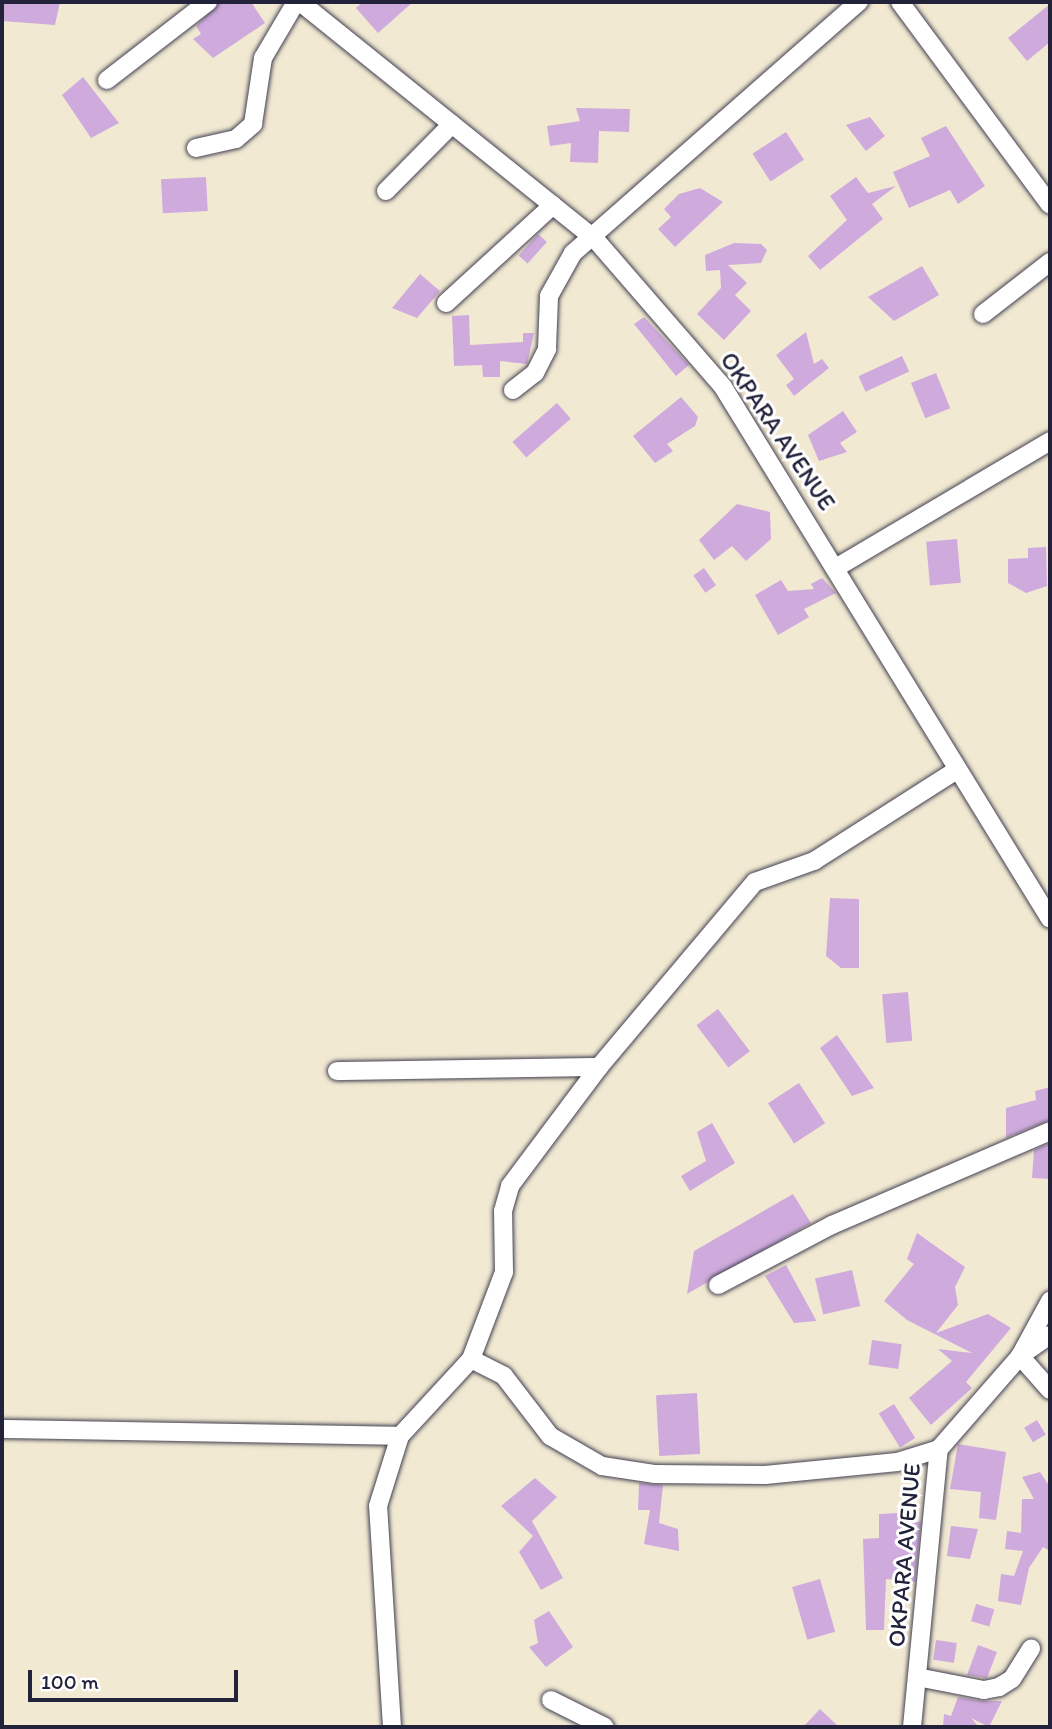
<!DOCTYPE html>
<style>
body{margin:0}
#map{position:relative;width:1052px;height:1729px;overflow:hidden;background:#f2e9d2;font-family:Itim,sans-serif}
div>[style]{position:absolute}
.building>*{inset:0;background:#cfabdd;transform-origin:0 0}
.roads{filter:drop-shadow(0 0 2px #414052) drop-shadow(0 0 2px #414052)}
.minor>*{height:18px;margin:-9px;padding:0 9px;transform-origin:9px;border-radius:9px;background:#fff}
span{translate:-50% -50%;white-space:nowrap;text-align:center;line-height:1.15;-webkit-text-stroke:6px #fff;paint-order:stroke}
.street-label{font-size:24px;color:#22223b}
.frame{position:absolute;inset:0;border:4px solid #22223b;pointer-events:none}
.scale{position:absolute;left:28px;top:1670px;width:210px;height:32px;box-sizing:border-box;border:4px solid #22223b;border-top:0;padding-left:9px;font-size:21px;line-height:24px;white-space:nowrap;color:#22223b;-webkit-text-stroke:5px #fff;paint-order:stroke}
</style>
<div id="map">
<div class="building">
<i style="clip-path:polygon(2px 2px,60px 2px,55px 25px,2px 21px)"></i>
<i style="clip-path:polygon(219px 2px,251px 2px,265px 23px,213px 58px,193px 39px,201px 34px,196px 26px)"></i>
<i style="clip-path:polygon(363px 2px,413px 2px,378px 33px,356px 8px)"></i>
<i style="clip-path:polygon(1050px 4px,1050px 42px,1027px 61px,1008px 38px)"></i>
<i style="clip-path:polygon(83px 77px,119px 123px,91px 138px,62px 95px)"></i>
<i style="clip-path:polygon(576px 108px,630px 109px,629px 132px,599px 131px,598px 163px,570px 162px,571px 143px,550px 146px,547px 126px,580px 121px)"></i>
<i style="clip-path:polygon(870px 117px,885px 136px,866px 151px,846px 125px)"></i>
<i style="clip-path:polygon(946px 126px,985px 186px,958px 204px,950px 190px,909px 208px,893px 172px,930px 156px,921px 138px)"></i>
<i style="left:786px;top:132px;width:33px;height:40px;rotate:57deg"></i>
<i style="left:206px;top:177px;width:34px;height:45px;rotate:87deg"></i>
<i style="clip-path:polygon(856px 177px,868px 193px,896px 186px,872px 204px,883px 219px,820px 270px,808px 256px,847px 220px,830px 196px)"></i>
<i style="clip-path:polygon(700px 188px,723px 202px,675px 247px,658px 229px,671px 217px,664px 209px,679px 194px)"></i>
<i style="left:538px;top:234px;width:12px;height:29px;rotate:42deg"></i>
<i style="clip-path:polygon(734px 243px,761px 244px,767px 250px,761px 263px,728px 265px,747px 283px,735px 295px,751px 311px,724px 340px,697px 314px,721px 288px,720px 270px,706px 271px,705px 255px)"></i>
<i style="clip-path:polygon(922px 266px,939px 295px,894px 321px,868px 297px)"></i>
<i style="clip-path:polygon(420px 274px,440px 291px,417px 318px,392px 308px)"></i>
<i style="clip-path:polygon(469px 315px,470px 345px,523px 342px,523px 333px,534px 333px,527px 364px,500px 361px,500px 377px,483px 377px,482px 365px,454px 366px,452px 316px)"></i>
<i style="clip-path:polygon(644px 317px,689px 365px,676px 376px,634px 324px)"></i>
<i style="clip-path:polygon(806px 332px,814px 364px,822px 359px,829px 368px,794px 396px,786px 385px,794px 379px,776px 355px)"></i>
<i style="left:902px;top:356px;width:17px;height:48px;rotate:65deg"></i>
<i style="left:936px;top:373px;width:38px;height:27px;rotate:68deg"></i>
<i style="clip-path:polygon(681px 397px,698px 417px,695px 426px,667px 444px,673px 451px,655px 463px,633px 436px)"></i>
<i style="left:557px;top:403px;width:21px;height:59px;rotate:49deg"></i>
<i style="clip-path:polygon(843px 411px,857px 432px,840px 443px,847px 452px,819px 461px,808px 435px)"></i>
<i style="clip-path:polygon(737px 504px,770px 512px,771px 539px,746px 561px,732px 546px,714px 560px,699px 540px)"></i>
<i style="left:957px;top:539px;width:44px;height:31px;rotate:85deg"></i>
<i style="clip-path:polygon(1046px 547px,1047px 586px,1026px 593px,1008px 583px,1008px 559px,1028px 558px,1028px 548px)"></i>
<i style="left:704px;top:568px;width:21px;height:13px;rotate:55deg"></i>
<i style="clip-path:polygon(822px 578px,836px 593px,804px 609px,809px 617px,778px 635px,755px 595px,781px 580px,788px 591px,814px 589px,811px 584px)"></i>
<i style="clip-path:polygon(830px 898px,859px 899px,859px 968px,841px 968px,826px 956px)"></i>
<i style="left:908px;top:992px;width:49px;height:26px;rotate:85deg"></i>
<i style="left:718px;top:1009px;width:53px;height:27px;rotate:53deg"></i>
<i style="clip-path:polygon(837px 1035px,874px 1088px,852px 1096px,820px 1048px)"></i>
<i style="left:799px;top:1083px;width:48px;height:37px;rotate:57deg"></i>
<i style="clip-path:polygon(1050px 1087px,1050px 1120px,1006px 1138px,1006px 1108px,1036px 1100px,1035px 1091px)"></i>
<i style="clip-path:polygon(712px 1123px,735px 1163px,690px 1191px,681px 1176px,706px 1161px,697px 1132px)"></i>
<i style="clip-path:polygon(1050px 1143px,1050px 1179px,1032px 1178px,1034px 1150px)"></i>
<i style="clip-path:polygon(793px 1194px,811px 1223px,687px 1294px,694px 1251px)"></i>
<i style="clip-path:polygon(917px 1233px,965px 1267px,955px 1287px,958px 1305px,936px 1333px,988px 1314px,1011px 1328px,966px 1382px,972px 1388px,931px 1425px,909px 1398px,952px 1361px,938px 1349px,972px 1353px,907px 1320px,884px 1301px,914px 1264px,907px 1259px)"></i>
<i style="clip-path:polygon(786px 1265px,816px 1320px,816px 1321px,794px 1323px,765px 1276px)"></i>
<i style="left:852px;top:1270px;width:37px;height:38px;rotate:77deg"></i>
<i style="left:872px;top:1340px;width:30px;height:25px;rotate:8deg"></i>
<i style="left:697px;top:1393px;width:61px;height:41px;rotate:87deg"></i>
<i style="left:894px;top:1404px;width:40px;height:18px;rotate:58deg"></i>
<i style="left:1037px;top:1420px;width:17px;height:15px;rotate:59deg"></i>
<i style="clip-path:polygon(958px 1444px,1006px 1452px,996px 1520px,979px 1518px,981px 1492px,950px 1489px)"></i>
<i style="clip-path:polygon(1040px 1472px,1050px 1487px,1050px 1551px,1043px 1547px,1029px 1568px,1021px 1605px,998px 1601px,1001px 1574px,1014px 1576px,1023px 1551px,1005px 1549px,1007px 1531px,1021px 1533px,1022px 1499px,1034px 1499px,1022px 1477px)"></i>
<i style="clip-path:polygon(535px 1478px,557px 1497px,532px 1521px,563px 1578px,541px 1590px,519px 1552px,533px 1536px,501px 1506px)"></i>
<i style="clip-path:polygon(639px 1483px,663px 1485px,659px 1523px,678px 1529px,679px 1551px,644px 1544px,650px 1510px,638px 1510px)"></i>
<i style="clip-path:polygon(898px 1513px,899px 1526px,921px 1521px,915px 1582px,886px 1579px,884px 1630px,866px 1630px,863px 1539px,879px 1538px,879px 1514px)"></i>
<i style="clip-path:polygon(951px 1526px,978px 1529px,970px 1559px,947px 1556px)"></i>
<i style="left:820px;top:1579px;width:55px;height:29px;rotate:74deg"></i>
<i style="left:976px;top:1604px;width:19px;height:18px;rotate:16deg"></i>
<i style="clip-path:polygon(549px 1611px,573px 1647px,546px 1667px,529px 1647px,538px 1643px,534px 1620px)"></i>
<i style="left:936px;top:1640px;width:21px;height:20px;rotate:8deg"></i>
<i style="clip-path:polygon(978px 1645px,997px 1652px,987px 1678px,967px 1675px)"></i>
<i style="clip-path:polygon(958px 1697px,982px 1701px,1002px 1701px,989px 1727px,971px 1718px,979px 1727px,943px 1727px,944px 1714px,951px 1716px)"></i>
<i style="clip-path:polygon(820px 1709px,839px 1727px,803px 1727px)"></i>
</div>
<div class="roads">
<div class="minor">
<i style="left:300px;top:2px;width:377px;rotate:38.8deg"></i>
<i style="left:594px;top:238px;width:197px;rotate:49.1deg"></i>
<i style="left:723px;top:387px;width:624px;rotate:58.42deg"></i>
<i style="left:900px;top:2px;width:252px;rotate:53.5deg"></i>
<i style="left:107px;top:80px;width:128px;rotate:-37.7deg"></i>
<i style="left:196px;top:148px;width:41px;rotate:-12.7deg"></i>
<i style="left:236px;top:139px;width:23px;rotate:-41deg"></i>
<i style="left:253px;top:124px;width:67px;rotate:-81.4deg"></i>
<i style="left:263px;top:58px;width:65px;rotate:-59.5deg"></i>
<i style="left:386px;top:191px;width:94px;rotate:-45.4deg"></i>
<i style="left:446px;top:303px;width:145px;rotate:-42.5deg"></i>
<i style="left:983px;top:314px;width:85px;rotate:-37.8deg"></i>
<i style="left:513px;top:390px;width:28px;rotate:-38deg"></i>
<i style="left:535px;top:373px;width:27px;rotate:-63deg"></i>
<i style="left:547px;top:349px;width:53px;rotate:-87.8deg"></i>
<i style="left:549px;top:296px;width:49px;rotate:-60.8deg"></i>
<i style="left:573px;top:253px;width:381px;rotate:-41.3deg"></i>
<i style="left:839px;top:566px;width:245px;rotate:-30.6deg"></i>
<i style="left:337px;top:1071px;width:262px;rotate:-0.9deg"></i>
<i style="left:599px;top:1067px;width:242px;rotate:-49.9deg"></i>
<i style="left:755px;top:882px;width:63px;rotate:-19.6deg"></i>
<i style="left:814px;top:861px;width:169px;rotate:-32.5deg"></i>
<i style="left:718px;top:1285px;width:129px;rotate:-27.8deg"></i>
<i style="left:832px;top:1225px;width:237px;rotate:-23.3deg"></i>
<i style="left:1050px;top:1335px;width:37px;rotate:145deg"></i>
<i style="left:1020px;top:1356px;width:45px;rotate:48.6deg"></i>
<i style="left:471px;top:1359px;width:37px;rotate:27deg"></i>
<i style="left:504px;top:1376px;width:76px;rotate:52.5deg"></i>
<i style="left:550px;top:1436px;width:60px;rotate:30deg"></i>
<i style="left:602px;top:1466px;width:54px;rotate:8.6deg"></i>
<i style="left:655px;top:1474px;width:110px;rotate:0.5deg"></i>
<i style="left:765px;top:1475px;width:133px;rotate:-5.6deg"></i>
<i style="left:897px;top:1462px;width:44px;rotate:-17.2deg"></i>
<i style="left:2px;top:1429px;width:398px;rotate:1deg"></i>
<i style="left:400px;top:1436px;width:105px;rotate:-47.3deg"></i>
<i style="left:471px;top:1359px;width:93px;rotate:-69.2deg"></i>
<i style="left:504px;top:1272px;width:61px;rotate:-90.9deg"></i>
<i style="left:503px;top:1211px;width:26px;rotate:-74deg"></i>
<i style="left:510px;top:1186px;width:149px;rotate:-53.2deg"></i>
<i style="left:917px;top:1677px;width:68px;rotate:11deg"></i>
<i style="left:984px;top:1690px;width:15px;rotate:-11deg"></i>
<i style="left:999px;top:1687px;width:15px;rotate:-32deg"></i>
<i style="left:1012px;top:1679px;width:36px;rotate:-58deg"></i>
<i style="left:551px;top:1700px;width:60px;rotate:26.6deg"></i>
<i style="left:392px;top:1727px;width:221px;rotate:-93.6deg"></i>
<i style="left:378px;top:1506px;width:73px;rotate:-72.6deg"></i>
<i style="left:912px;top:1727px;width:279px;rotate:-84.5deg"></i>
<i style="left:939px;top:1449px;width:123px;rotate:-48.9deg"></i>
<i style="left:1020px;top:1356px;width:63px;rotate:-61.4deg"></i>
</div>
</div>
<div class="street-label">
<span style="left:778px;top:431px;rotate:56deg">OKPARA AVENUE</span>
<span style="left:904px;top:1555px;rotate:-85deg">OKPARA AVENUE</span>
</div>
<div class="frame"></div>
<div class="scale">100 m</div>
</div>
